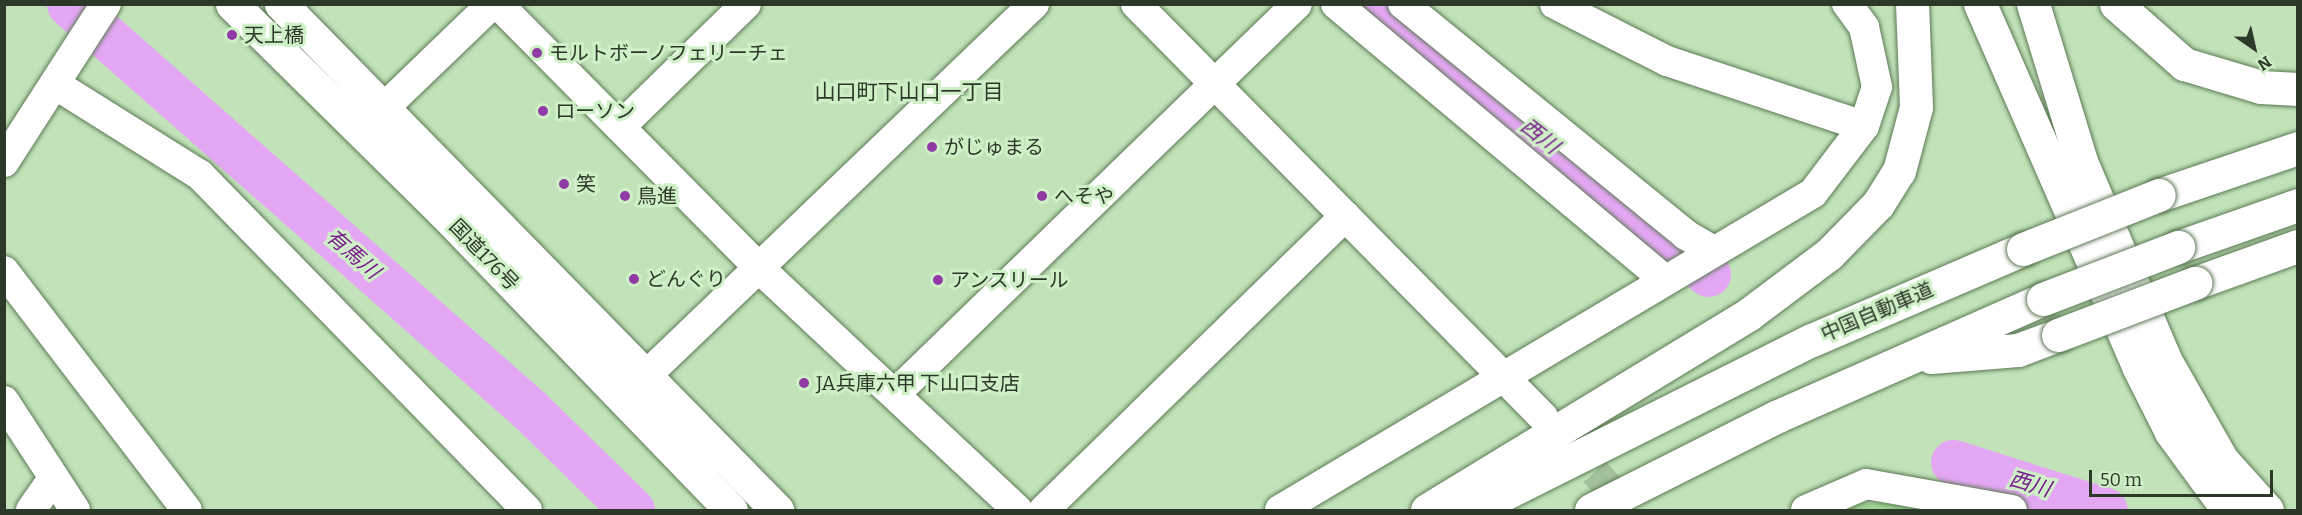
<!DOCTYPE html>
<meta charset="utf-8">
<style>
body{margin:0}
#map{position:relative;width:2302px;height:515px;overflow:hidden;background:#c2e3ba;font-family:Bitter,"Noto Sans JP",serif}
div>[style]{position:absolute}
.green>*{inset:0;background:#a0d593}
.river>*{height:45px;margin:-22.5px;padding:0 22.5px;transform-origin:22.5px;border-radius:22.5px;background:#e4a7f3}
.minor-tunnel>*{height:30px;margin-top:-15px;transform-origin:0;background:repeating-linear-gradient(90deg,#a4c19d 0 30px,transparent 0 45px)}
.roads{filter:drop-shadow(0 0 2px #5c7955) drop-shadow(0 0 2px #5c7955)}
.minor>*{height:30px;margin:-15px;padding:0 15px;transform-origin:15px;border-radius:15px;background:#fff}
.highway>*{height:33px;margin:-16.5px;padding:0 16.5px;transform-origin:16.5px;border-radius:16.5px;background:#fff}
.bridges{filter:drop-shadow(0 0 2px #5c7955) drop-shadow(0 0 2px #5c7955)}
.highway-bridge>*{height:33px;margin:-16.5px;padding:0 16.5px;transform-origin:16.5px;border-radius:16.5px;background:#fff}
.dots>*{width:16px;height:16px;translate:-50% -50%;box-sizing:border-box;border:3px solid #cff0c7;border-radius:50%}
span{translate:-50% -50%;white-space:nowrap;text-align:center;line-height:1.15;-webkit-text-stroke:6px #cff0c7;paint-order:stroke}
.poi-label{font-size:20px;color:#2c3929}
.left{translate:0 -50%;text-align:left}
.street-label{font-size:20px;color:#2c3929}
.neighbourhood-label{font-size:21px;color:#2c3929}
.water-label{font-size:21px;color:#7a1b8f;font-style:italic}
.frame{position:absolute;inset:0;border:6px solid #2c3929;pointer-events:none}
.north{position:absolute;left:2224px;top:18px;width:60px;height:60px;-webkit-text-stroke:4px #cff0c7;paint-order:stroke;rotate:146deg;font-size:16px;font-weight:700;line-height:24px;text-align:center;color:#2c3929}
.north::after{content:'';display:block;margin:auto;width:21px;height:27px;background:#2c3929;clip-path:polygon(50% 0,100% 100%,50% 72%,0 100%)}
.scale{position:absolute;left:2089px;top:470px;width:184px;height:27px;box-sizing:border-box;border:3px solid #2c3929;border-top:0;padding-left:8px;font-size:18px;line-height:21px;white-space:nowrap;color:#2c3929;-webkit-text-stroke:4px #cff0c7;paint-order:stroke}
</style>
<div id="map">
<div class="green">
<i style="clip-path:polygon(1857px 503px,1937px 504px,1957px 510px,1839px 510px)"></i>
</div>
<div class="river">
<i style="left:69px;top:4px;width:614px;rotate:41.37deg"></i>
<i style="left:530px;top:410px;width:143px;rotate:44.4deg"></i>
<i style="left:1366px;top:4px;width:225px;rotate:37.2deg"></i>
<i style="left:1545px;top:140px;width:211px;rotate:39.4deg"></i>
<i style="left:1953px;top:462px;width:159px;rotate:17.5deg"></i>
</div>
<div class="minor-tunnel">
<i style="left:1564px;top:439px;width:97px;rotate:47.1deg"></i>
</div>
<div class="roads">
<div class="minor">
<i style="left:498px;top:4px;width:371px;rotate:45.3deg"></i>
<i style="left:759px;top:268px;width:354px;rotate:43.1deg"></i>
<i style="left:1136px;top:4px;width:580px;rotate:45.42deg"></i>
<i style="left:1336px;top:4px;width:429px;rotate:40deg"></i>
<i style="left:1403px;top:4px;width:365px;rotate:39.2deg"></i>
<i style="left:1686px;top:235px;width:32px;rotate:30deg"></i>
<i style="left:1555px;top:4px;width:126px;rotate:27deg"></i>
<i style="left:1667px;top:61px;width:207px;rotate:18.3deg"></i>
<i style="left:58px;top:86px;width:168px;rotate:32.1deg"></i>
<i style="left:200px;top:175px;width:468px;rotate:45.7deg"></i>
<i style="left:386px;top:106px;width:147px;rotate:-43.9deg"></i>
<i style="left:620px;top:127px;width:176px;rotate:-44.3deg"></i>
<i style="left:4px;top:162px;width:188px;rotate:-57.2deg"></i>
<i style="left:4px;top:271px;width:301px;rotate:52.6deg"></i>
<i style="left:629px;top:392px;width:561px;rotate:-43.77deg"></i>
<i style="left:897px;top:392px;width:557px;rotate:-44.13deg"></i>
<i style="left:4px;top:401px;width:130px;rotate:56.9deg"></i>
<i style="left:31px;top:510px;width:39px;rotate:-55deg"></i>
<i style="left:1044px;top:510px;width:421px;rotate:-44.3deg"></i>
<i style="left:1280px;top:510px;width:620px;rotate:-30.74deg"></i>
<i style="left:1813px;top:193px;width:84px;rotate:-52.7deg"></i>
<i style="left:1864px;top:126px;width:41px;rotate:-71.6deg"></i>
<i style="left:1877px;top:87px;width:61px;rotate:-102.2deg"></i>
<i style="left:1864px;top:27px;width:29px;rotate:-126deg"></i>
<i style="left:1806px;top:510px;width:65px;rotate:-23.4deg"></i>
<i style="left:1866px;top:484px;width:148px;rotate:10.1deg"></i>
</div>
<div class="highway">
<i style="left:232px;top:4px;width:298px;rotate:44.6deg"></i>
<i style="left:444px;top:213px;width:413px;rotate:46deg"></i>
<i style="left:281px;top:4px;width:709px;rotate:45.57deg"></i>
<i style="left:1980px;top:4px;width:395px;rotate:66.4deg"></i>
<i style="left:2138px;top:366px;width:74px;rotate:63.4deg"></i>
<i style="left:2171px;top:432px;width:97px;rotate:53.8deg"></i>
<i style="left:2033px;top:4px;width:167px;rotate:73deg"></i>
<i style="left:2082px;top:164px;width:213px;rotate:67deg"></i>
<i style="left:2165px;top:360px;width:115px;rotate:60.3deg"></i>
<i style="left:2222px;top:460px;width:67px;rotate:48deg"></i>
<i style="left:2116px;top:4px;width:91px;rotate:41.4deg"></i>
<i style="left:2184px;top:64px;width:80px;rotate:16.6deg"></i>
<i style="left:2261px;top:87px;width:37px;rotate:3deg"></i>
<i style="left:2159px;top:195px;width:147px;rotate:-18.7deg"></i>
<i style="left:2178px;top:247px;width:127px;rotate:-19.3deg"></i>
<i style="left:2195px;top:283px;width:109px;rotate:-19.8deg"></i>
<i style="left:1931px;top:357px;width:87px;rotate:-4.6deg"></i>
<i style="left:2018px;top:350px;width:43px;rotate:-20.6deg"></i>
<i style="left:1427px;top:510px;width:377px;rotate:-31.3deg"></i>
<i style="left:1749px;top:314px;width:100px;rotate:-36.9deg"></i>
<i style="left:1829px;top:254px;width:70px;rotate:-45.6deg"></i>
<i style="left:1878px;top:204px;width:39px;rotate:-58deg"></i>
<i style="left:1899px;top:171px;width:66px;rotate:-75.1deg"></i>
<i style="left:1916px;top:107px;width:103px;rotate:-92.2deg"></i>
<i style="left:1472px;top:510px;width:380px;rotate:-26.6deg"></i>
<i style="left:1812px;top:340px;width:230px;rotate:-23.3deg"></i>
<i style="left:1591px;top:510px;width:209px;rotate:-26.7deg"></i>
<i style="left:1778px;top:416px;width:290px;rotate:-23.8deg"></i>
</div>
</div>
<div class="bridges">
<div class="highway-bridge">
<i style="left:2023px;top:249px;width:146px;rotate:-21.7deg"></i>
<i style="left:2043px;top:299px;width:145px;rotate:-21.1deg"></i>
<i style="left:2058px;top:335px;width:147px;rotate:-20.8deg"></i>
</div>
</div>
<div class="dots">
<i style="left:232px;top:35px;background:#9139a5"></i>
<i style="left:537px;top:53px;background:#9139a5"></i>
<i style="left:543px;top:111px;background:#9139a5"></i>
<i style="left:932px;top:147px;background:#9139a5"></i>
<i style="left:564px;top:184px;background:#9139a5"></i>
<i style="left:625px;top:196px;background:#9139a5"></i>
<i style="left:1042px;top:196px;background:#9139a5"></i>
<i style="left:634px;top:279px;background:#9139a5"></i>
<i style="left:938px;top:280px;background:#9139a5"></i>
<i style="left:804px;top:383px;background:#9139a5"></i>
</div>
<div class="poi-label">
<span class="left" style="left:244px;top:35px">天上橋</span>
<span class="left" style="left:549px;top:53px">モルトボーノフェリーチェ</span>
<span class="left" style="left:555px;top:111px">ローソン</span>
<span class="left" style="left:944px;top:147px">がじゅまる</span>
<span class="left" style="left:576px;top:184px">笑</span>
<span class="left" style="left:637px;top:196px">鳥進</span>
<span class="left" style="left:1054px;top:196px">へそや</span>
<span class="left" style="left:646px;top:279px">どんぐり</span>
<span class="left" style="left:950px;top:280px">アンスリール</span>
<span class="left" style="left:816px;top:383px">JA兵庫六甲 下山口支店</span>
</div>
<div class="street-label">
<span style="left:484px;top:255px;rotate:46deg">国道176号</span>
<span style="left:1877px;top:312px;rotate:-23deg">中国自動車道</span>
</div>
<div class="neighbourhood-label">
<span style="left:909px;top:92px">山口町下山口一丁目</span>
</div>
<div class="water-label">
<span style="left:1540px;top:136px;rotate:38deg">西川</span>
<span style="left:353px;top:254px;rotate:41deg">有馬川</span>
<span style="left:2030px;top:484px;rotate:16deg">西川</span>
</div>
<div class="frame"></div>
<div class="north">N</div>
<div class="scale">50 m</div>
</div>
